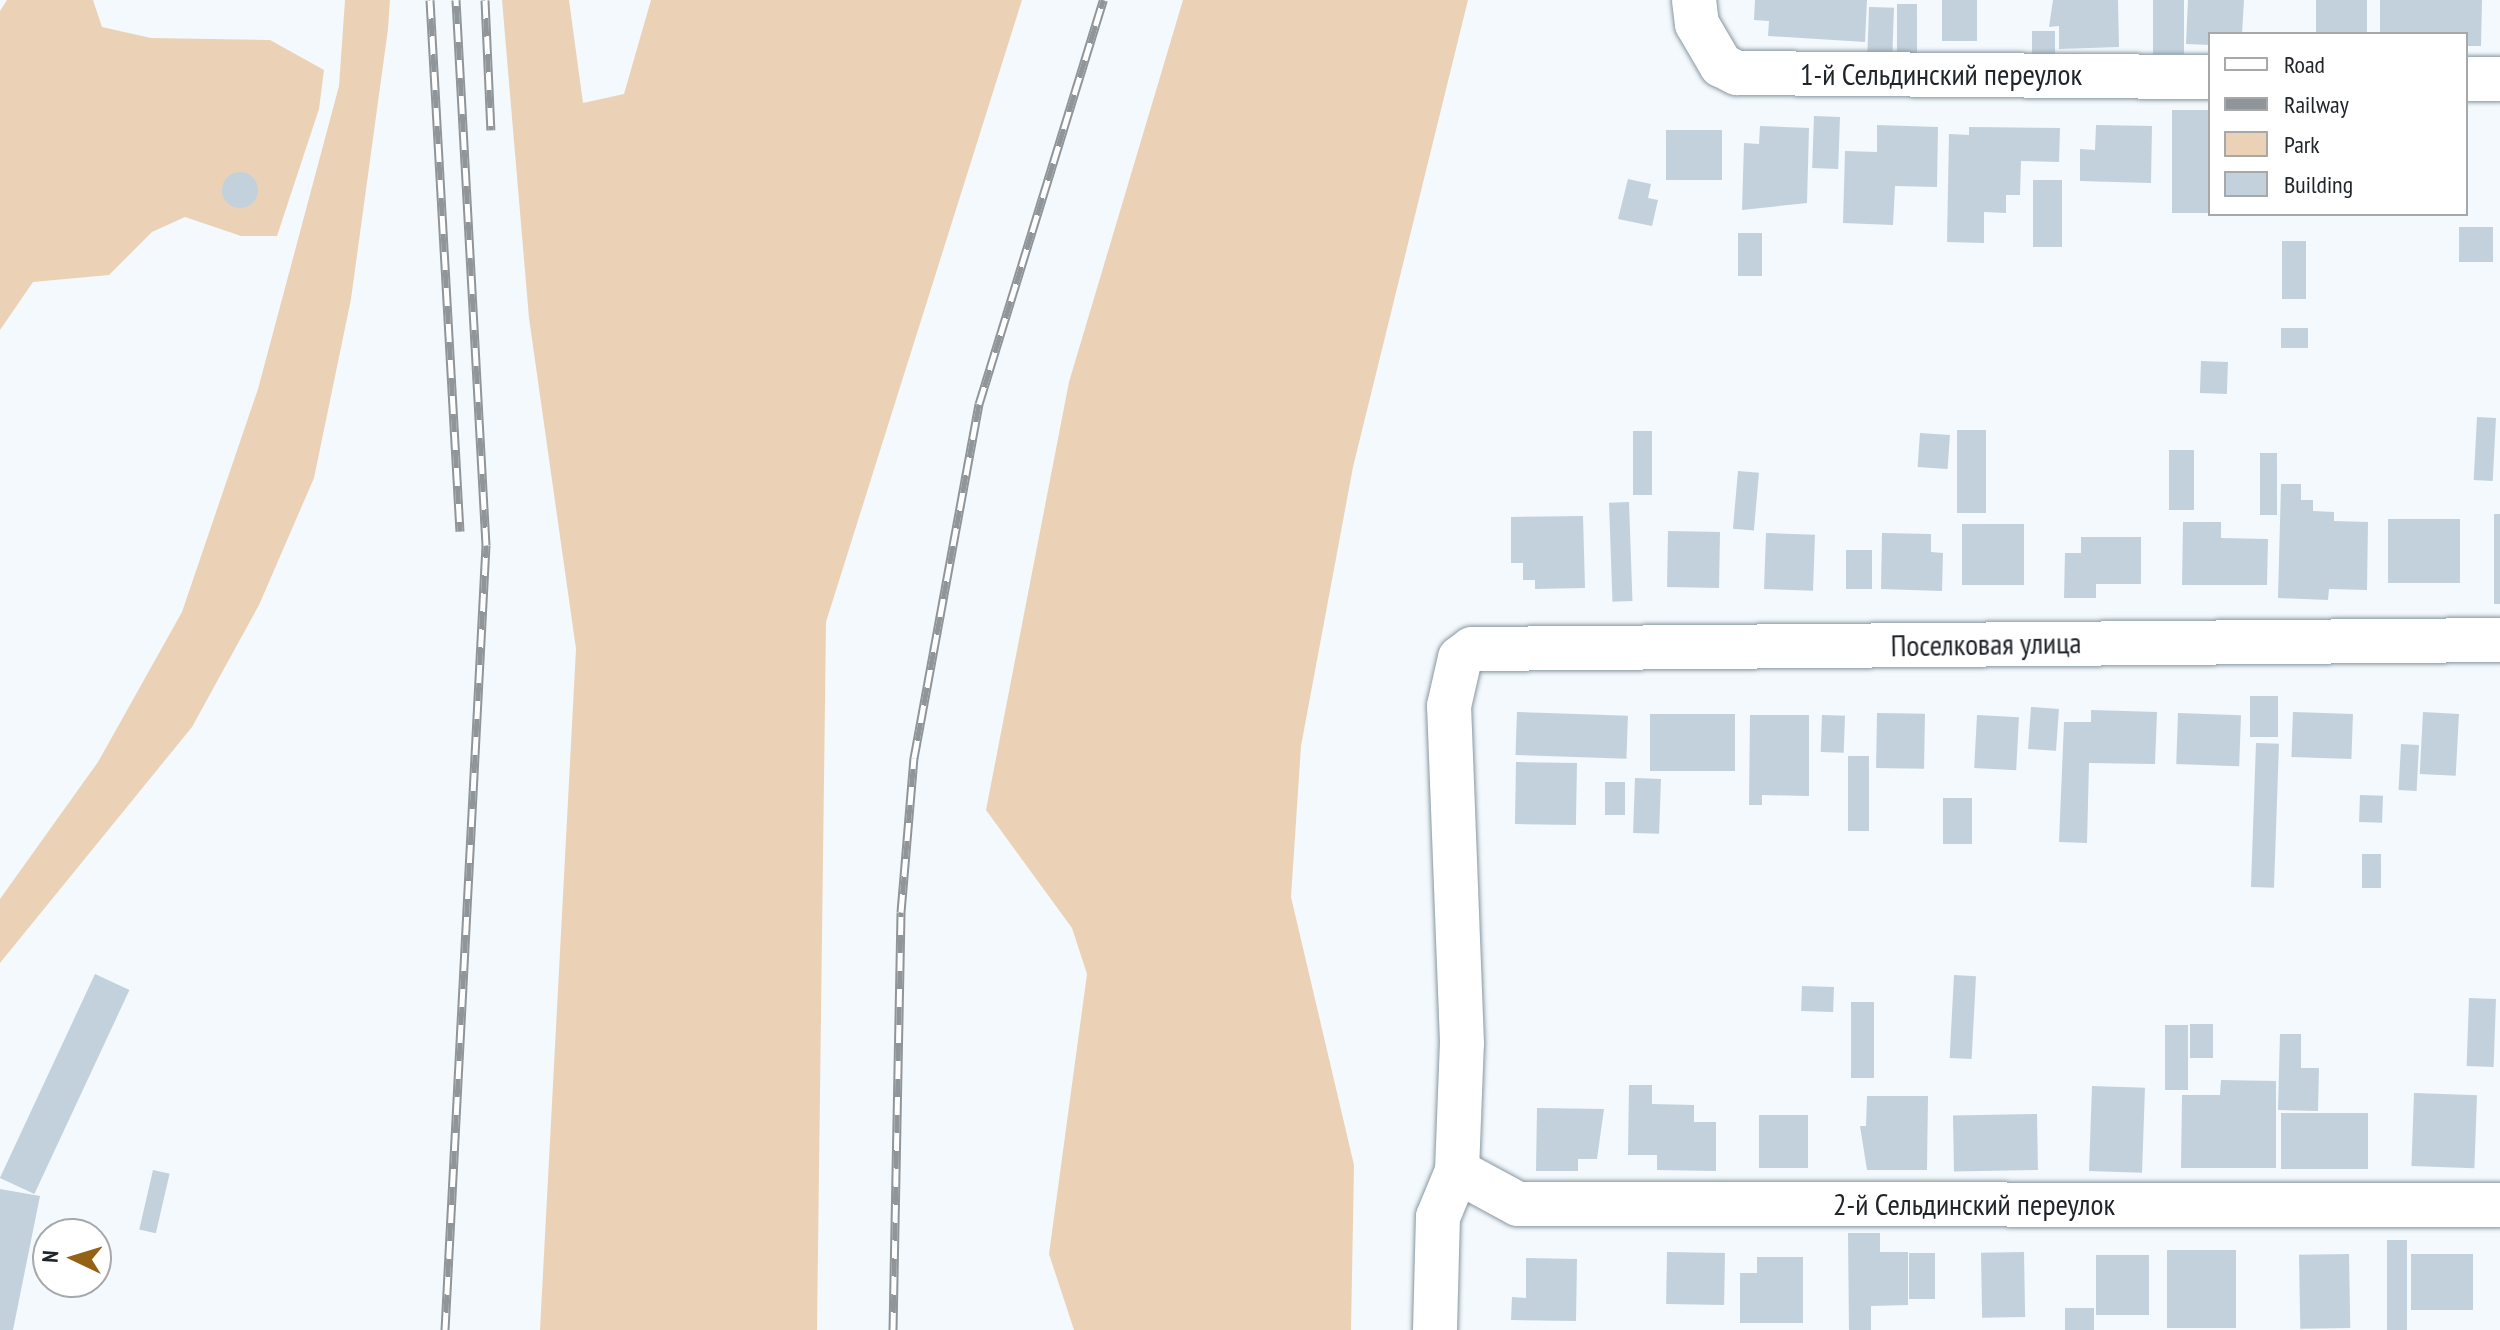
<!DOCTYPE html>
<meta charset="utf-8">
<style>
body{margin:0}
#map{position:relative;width:2500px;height:1330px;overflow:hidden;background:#f3f9fd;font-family:"PT Sans Narrow",sans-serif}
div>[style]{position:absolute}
.green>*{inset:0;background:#ebd2b6}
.building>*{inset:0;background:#c2d1dc;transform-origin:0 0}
.round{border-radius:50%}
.roads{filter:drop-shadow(0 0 2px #8896a0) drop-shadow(0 0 2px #8896a0)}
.minor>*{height:44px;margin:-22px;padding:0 22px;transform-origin:22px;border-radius:22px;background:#fff}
.rail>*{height:9px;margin-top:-4.5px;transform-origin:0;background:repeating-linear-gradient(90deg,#fff 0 18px,#8f9599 0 36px);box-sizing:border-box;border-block:2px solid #8f9599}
span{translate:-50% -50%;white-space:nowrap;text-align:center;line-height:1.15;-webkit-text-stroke:6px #fff;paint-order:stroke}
.street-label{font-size:30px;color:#20252a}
.legend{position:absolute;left:2208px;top:32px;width:260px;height:184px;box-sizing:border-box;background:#fff;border:2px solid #a6a8aa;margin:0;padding:10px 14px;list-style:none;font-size:24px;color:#20252a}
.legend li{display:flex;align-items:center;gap:16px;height:40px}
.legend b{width:40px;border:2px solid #a6a8aa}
.north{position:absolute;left:32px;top:1218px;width:80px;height:80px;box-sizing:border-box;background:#fff;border:2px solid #a6a8aa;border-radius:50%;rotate:274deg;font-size:22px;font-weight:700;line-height:32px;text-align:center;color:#20252a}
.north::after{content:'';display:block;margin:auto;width:28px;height:36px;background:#956215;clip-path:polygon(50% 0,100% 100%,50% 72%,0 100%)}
</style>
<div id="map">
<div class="green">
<i style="clip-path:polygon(7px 0,93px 0,102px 27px,151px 38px,270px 40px,324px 70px,319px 109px,277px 236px,241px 236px,185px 217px,152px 232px,109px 275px,33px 282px,0 330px,0 11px)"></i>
<i style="clip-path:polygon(345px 0,390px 0,388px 29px,351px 299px,314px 478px,259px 605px,192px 727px,0 963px,0 899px,98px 762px,182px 612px,258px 389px,339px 86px)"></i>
<i style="clip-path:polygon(502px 0,569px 0,583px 103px,624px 94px,651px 0,1022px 0,826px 622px,817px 1330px,540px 1330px,576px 649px,529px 318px)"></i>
<i style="clip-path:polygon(1183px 0,1468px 0,1353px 467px,1301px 746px,1291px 897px,1354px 1165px,1351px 1330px,1074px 1330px,1049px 1254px,1087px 974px,1072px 928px,986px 810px,1069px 382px)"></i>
</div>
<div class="building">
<i style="clip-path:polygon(1755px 0,1867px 0,1865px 42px,1768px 36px,1769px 21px,1754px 20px)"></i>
<i style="left:1942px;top:0;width:35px;height:41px"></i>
<i style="clip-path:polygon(2053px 0,2118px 0,2119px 47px,2059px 49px,2059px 26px,2049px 27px)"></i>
<i style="left:2153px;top:0;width:31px;height:54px"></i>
<i style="clip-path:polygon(2188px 0,2244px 0,2242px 34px,2210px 34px,2210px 45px,2186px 44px)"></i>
<i style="left:2316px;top:0;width:51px;height:34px"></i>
<i style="clip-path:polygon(2380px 0,2482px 0,2481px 46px,2466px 46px,2466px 34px,2380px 34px)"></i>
<i style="left:1897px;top:4px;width:20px;height:50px"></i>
<i style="left:1869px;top:7px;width:25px;height:48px;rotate:2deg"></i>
<i style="left:2032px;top:31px;width:23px;height:30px"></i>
<i style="left:2172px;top:110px;width:37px;height:103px"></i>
<i style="left:1814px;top:116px;width:26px;height:52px;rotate:2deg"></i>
<i style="clip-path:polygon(1877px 125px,1938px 127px,1937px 187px,1895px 186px,1893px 225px,1843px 223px,1845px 151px,1877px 152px)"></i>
<i style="clip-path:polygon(2096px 125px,2152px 126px,2151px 183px,2080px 181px,2080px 149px,2095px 150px)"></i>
<i style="clip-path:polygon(1760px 126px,1809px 128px,1807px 203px,1742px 210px,1744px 143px,1759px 144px)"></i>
<i style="clip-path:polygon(1969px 127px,2060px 128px,2059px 162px,2021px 161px,2020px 195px,2006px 195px,2006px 213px,1984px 212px,1984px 243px,1947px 242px,1949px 134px,1969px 135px)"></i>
<i style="left:1666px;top:130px;width:56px;height:50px"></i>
<i class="round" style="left:222px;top:172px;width:36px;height:36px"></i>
<i style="clip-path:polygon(1628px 179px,1651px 184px,1648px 198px,1658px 200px,1652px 226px,1618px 219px)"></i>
<i style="left:2033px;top:180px;width:29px;height:67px"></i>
<i style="left:2493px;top:227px;width:35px;height:34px;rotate:90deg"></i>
<i style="left:1738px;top:233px;width:24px;height:43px"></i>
<i style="left:2306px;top:241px;width:58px;height:24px;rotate:90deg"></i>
<i style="left:2281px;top:328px;width:27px;height:20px"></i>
<i style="left:2201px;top:361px;width:27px;height:32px;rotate:2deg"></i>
<i style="left:2477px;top:417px;width:19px;height:63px;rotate:3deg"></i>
<i style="left:1957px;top:430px;width:29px;height:83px"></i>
<i style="left:1633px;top:431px;width:19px;height:64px"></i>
<i style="left:1920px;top:433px;width:30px;height:34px;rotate:4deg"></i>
<i style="left:2169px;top:450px;width:25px;height:60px"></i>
<i style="left:2260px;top:453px;width:17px;height:62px"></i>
<i style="left:1738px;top:471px;width:21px;height:58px;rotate:5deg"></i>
<i style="clip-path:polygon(2281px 484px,2301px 484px,2301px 500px,2313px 500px,2313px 511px,2334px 512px,2334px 521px,2368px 522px,2367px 590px,2329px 589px,2328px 600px,2278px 598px)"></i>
<i style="left:1629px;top:502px;width:99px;height:20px;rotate:88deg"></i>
<i style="left:2494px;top:514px;width:6px;height:90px"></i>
<i style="clip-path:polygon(1583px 516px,1585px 588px,1535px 589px,1535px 580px,1523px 580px,1523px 563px,1511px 563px,1511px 517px)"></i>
<i style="left:2388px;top:519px;width:72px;height:64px"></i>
<i style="clip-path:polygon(2183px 522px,2221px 522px,2221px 538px,2268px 539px,2267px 585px,2182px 585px)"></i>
<i style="left:1962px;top:524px;width:62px;height:61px"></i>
<i style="left:1668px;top:531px;width:52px;height:56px;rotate:1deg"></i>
<i style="left:1766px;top:533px;width:49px;height:56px;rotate:2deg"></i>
<i style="clip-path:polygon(1882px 533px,1931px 534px,1931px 552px,1943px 553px,1942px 591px,1881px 589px)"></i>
<i style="clip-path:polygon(2081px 537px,2141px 537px,2141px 584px,2096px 584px,2096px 598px,2064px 598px,2065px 553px,2081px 553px)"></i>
<i style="left:1846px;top:550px;width:26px;height:39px"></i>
<i style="left:2250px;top:696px;width:28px;height:41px"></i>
<i style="left:2031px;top:707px;width:28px;height:42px;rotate:4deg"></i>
<i style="clip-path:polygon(2091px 710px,2157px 712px,2155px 764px,2089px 763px,2087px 843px,2059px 842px,2064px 722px,2091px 722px)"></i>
<i style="left:1517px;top:712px;width:111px;height:43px;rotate:2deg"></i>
<i style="left:2293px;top:712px;width:60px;height:45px;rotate:2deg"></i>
<i style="left:2423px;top:712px;width:36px;height:62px;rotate:3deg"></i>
<i style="left:1877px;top:713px;width:48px;height:55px;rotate:1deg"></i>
<i style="left:2178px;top:713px;width:63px;height:51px;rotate:2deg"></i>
<i style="left:1735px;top:714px;width:57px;height:85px;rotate:90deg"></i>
<i style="clip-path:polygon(1750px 715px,1809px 715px,1809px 796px,1762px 795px,1762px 805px,1749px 805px)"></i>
<i style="left:1822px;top:715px;width:23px;height:37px;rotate:2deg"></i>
<i style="left:1977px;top:715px;width:42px;height:53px;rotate:3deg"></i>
<i style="left:2256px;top:743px;width:23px;height:144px;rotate:2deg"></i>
<i style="left:2401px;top:744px;width:18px;height:46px;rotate:3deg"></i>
<i style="left:1848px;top:756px;width:21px;height:75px"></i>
<i style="left:1516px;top:762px;width:61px;height:62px;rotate:1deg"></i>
<i style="left:1635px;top:778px;width:26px;height:55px;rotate:2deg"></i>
<i style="left:1605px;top:782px;width:20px;height:33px"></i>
<i style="left:2360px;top:795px;width:23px;height:27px;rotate:2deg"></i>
<i style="left:1943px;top:798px;width:29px;height:46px"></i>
<i style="left:2362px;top:854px;width:19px;height:34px"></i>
<i style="left:95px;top:974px;width:38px;height:225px;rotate:25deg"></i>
<i style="left:1954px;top:975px;width:22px;height:83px;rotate:3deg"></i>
<i style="left:1802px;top:986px;width:32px;height:25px;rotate:2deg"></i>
<i style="left:2469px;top:998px;width:27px;height:68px;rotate:2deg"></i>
<i style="left:1851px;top:1002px;width:23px;height:76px"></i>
<i style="left:2190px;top:1024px;width:23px;height:34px"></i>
<i style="left:2165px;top:1025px;width:23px;height:65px"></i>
<i style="clip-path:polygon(2280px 1034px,2301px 1034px,2301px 1068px,2319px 1068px,2318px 1111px,2278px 1110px)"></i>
<i style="clip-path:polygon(2221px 1080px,2276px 1081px,2276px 1168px,2181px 1168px,2182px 1095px,2220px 1095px)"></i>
<i style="clip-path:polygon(1629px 1085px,1652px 1085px,1652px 1104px,1694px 1105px,1694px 1122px,1716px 1122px,1716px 1171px,1657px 1170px,1657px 1155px,1628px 1155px)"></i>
<i style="left:2092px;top:1086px;width:53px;height:85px;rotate:2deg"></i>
<i style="left:2414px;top:1093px;width:63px;height:73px;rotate:2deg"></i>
<i style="clip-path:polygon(1867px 1096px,1928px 1096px,1927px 1170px,1867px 1170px,1860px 1126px,1866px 1126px)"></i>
<i style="clip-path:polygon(1537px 1108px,1604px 1109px,1597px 1159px,1578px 1159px,1578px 1171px,1536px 1171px)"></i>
<i style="left:2281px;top:1113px;width:87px;height:56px"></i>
<i style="left:2037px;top:1114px;width:56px;height:84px;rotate:89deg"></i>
<i style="left:1759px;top:1115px;width:49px;height:53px"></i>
<i style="left:153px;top:1170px;width:17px;height:61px;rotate:13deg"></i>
<i style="clip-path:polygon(0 1189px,40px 1196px,13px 1330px,0 1330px)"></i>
<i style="clip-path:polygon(1848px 1233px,1880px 1233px,1880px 1252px,1908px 1252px,1908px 1305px,1871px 1306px,1871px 1330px,1849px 1330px)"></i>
<i style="left:2387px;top:1240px;width:20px;height:90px"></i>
<i style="left:2236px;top:1250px;width:78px;height:69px;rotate:90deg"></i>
<i style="left:1667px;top:1252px;width:58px;height:52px;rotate:1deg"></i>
<i style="left:2024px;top:1252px;width:65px;height:43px;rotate:89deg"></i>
<i style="left:1909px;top:1253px;width:26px;height:46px"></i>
<i style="left:2349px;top:1254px;width:74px;height:50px;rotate:89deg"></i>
<i style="left:2411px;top:1254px;width:62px;height:56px"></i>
<i style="left:2096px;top:1255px;width:53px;height:60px"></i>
<i style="clip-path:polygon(1757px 1257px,1803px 1257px,1803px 1323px,1740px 1323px,1740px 1273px,1757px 1273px)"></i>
<i style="clip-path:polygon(1526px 1258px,1577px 1259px,1576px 1321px,1511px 1320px,1512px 1297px,1526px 1298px)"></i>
<i style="left:2065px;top:1308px;width:29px;height:22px"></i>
</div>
<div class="roads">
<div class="minor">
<i style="left:1694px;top:0;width:24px;rotate:83deg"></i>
<i style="left:1697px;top:24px;width:48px;rotate:59.7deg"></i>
<i style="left:1721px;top:65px;width:18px;rotate:27deg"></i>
<i style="left:1737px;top:73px;width:473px;rotate:0.5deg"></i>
<i style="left:2466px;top:79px;width:34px"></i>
<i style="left:1457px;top:1171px;width:69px;rotate:28.4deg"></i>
<i style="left:1518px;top:1204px;width:982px;rotate:0.06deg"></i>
<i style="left:1435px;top:1330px;width:113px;rotate:-88.5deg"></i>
<i style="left:1438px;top:1217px;width:50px;rotate:-67.6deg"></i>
<i style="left:1457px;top:1171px;width:128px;rotate:-87.8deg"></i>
<i style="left:1462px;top:1043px;width:337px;rotate:-92.2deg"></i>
<i style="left:1449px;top:706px;width:49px;rotate:-77.1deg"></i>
<i style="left:1460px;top:658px;width:15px;rotate:-37deg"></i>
<i style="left:1472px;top:649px;width:1028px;rotate:-0.5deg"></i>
</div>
</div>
<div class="rail">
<i style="left:430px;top:0;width:532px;rotate:86.77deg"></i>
<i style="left:485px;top:0;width:130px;rotate:87.4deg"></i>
<i style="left:445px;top:1330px;width:786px;rotate:-87.01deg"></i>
<i style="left:486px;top:545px;width:546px;rotate:-93.15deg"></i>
<i style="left:893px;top:1330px;width:418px;rotate:-88.9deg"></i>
<i style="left:901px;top:912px;width:155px;rotate:-85.2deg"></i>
<i style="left:914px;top:758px;width:360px;rotate:-79.6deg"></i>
<i style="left:979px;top:404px;width:423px;rotate:-72.9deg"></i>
</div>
<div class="street-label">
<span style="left:1941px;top:74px">1-й Сельдинский переулок</span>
<span style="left:1986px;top:644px;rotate:-1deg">Поселковая улица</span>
<span style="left:1974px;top:1204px">2-й Сельдинский переулок</span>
</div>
<ul class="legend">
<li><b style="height:10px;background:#fff"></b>Road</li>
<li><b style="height:10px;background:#8f9599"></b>Railway</li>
<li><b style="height:22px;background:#ebd2b6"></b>Park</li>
<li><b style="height:22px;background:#c2d1dc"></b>Building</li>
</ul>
<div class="north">N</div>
</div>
